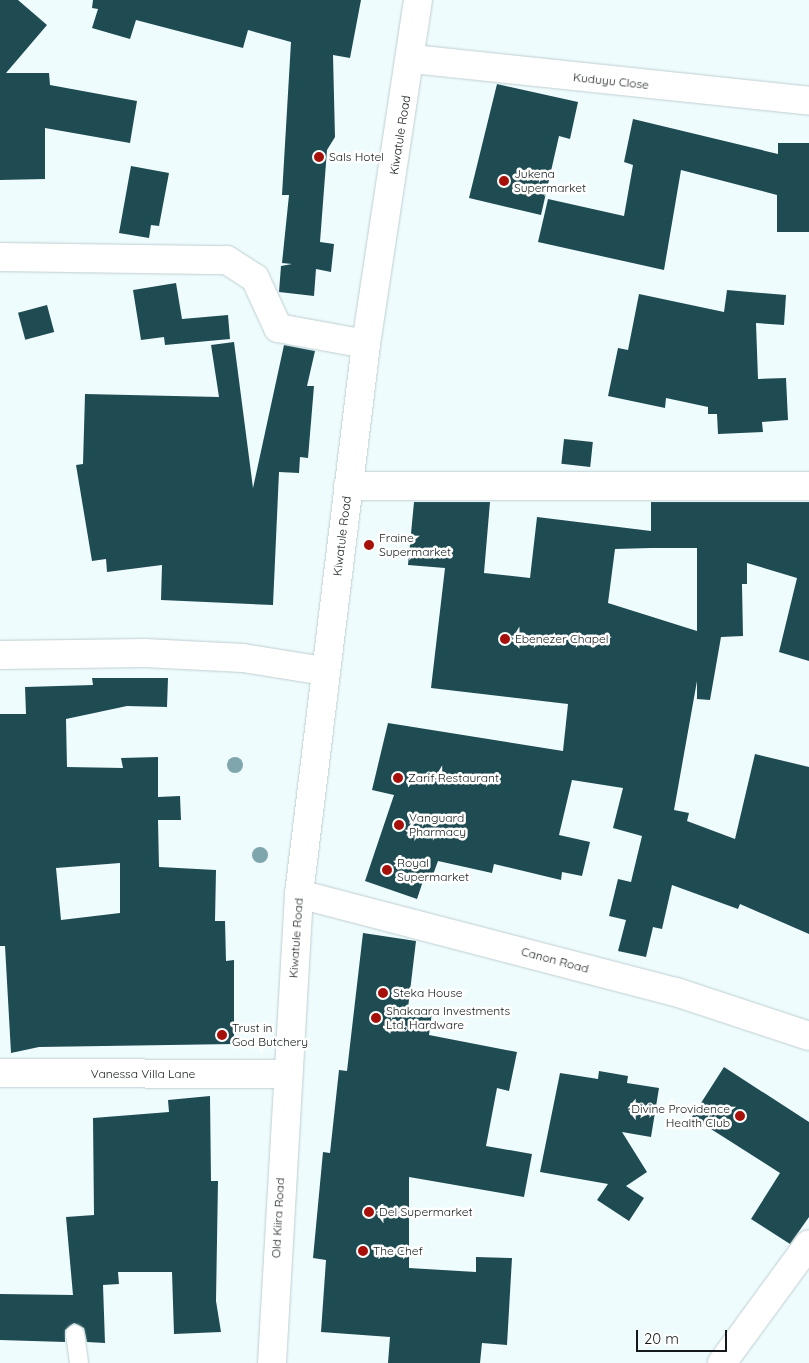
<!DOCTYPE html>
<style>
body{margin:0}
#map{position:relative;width:809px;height:1363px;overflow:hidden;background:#effcfe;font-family:Quicksand,sans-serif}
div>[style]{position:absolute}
.building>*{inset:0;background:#1f4c53;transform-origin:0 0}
.roads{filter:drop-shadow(0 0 1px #beced1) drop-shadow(0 0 1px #beced1)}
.service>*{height:18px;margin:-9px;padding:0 9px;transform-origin:9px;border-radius:9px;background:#fff}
.minor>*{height:28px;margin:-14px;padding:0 14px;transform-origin:14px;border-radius:14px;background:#fff}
.tertiary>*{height:28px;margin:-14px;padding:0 14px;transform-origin:14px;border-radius:14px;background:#fff}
.secondary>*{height:28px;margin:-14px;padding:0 14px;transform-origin:14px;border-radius:14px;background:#fff}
.trees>*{width:16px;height:16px;margin:-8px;border-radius:50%;background:#7ea6ac}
.dots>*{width:14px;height:14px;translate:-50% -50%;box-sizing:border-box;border:2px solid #fff;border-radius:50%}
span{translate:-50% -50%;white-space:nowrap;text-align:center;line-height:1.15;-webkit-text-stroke:5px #fff;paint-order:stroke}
.street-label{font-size:12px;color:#141a1b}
.poi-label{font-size:12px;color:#141a1b}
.left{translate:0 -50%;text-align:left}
.right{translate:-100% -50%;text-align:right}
.scale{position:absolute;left:636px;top:1330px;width:91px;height:22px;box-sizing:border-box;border:2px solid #141a1b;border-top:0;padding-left:6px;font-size:15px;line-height:18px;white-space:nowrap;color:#141a1b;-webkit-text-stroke:4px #fff;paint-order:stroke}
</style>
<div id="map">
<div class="building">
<i style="clip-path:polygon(0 0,18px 0,47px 25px,6px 73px,49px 73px,50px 85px,137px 101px,130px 143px,45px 128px,45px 179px,0 180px)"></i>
<i style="clip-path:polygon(93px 0,361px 0,350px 58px,333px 55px,335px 137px,327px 150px,320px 242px,334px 244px,331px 272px,316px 269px,314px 296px,279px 292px,281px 266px,292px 264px,282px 263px,289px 195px,282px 195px,291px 42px,248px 30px,243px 48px,136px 20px,130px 39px,92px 28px,98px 9px,92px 8px)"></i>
<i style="clip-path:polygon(497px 84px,578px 102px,570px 139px,559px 136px,541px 215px,469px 198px)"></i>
<i style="clip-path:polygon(633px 119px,778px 154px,778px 143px,809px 143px,809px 232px,777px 232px,777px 195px,681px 170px,664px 270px,538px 242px,548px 199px,624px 216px,633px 165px,624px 162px)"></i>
<i style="clip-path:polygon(131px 166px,169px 173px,159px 226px,151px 225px,149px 238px,119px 233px)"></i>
<i style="clip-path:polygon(176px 283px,182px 319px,228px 315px,230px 339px,165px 345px,164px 337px,141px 340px,133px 290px)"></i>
<i style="clip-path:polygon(727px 290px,786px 295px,784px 325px,756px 323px,758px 379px,786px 378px,788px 420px,762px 422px,763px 432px,718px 434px,717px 414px,708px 414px,708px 407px,666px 398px,665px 408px,608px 396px,618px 348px,628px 350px,639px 294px,724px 312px)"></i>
<i style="left:47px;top:305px;width:28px;height:30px;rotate:75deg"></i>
<i style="clip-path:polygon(234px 342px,253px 488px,284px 345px,315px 351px,307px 386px,314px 386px,308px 458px,300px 457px,299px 473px,279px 472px,273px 605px,161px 600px,162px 565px,107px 572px,106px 559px,92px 561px,76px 465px,83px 464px,85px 394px,219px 397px,211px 345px)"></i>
<i style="left:564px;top:439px;width:29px;height:25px;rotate:6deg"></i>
<i style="clip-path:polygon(evenodd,414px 502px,490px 502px,484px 573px,530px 578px,537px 517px,651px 531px,651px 502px,809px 502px,809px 661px,779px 652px,797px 578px,747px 563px,747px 584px,742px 584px,743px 636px,721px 637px,710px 700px,697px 699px,697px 681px,674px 810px,689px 813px,687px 821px,735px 839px,755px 754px,809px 767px,809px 934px,740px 904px,738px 909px,672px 885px,662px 929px,653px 927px,646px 957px,618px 951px,626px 920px,609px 916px,618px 879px,631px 882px,642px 836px,613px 828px,623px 788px,572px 780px,559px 835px,590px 842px,582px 876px,562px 872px,561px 880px,494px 864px,492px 873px,438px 861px,430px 883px,423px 881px,417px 899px,365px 881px,394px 795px,372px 790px,388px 723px,563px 751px,568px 704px,431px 688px,445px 568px,408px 565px,414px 502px,651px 548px,697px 548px,697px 631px,608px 603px,615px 549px,651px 548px)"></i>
<i style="clip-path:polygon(evenodd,92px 678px,168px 678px,167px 707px,127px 706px,66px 719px,67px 767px,123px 768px,121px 758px,158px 757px,158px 797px,180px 796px,181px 820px,158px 820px,159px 867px,216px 870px,215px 921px,225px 921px,226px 961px,234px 960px,234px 1044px,39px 1047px,11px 1053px,5px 946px,0 946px,0 714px,26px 714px,25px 687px,93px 685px,92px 678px,120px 863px,120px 913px,61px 920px,56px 868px,120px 863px)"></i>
<i style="clip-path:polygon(363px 933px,416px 941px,408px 1008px,432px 1012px,429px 1035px,517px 1052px,509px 1091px,497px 1088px,486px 1146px,532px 1154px,524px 1197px,409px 1177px,409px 1268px,476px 1272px,476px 1257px,512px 1258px,507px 1345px,482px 1343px,480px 1363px,388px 1363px,390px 1337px,321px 1332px,326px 1260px,313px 1258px,323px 1152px,330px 1153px,339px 1070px,347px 1071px)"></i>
<i style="clip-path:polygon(724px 1067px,809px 1122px,809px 1217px,790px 1244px,751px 1219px,780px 1173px,692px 1117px)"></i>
<i style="clip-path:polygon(599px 1071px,628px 1076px,627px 1083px,659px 1088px,651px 1137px,622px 1132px,647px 1172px,626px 1186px,644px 1198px,629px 1221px,597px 1200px,608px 1184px,540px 1172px,560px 1073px,598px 1079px)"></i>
<i style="clip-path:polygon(210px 1096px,211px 1181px,218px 1181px,216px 1301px,221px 1332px,174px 1334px,172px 1272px,118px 1272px,119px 1284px,103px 1285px,105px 1343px,87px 1342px,84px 1328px,74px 1323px,65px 1330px,65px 1342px,0 1340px,0 1294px,73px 1295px,66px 1217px,94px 1215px,93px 1118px,169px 1112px,168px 1100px)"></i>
</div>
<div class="roads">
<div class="service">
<i style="left:75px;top:1334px;width:29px;rotate:82deg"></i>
</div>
<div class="minor">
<i style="left:412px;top:59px;width:399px;rotate:6deg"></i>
<i style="left:0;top:257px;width:227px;rotate:0.8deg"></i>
<i style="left:227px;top:260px;width:33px;rotate:33deg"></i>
<i style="left:255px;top:278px;width:55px;rotate:65.3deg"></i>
<i style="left:278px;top:328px;width:89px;rotate:10.3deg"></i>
<i style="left:348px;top:486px;width:461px"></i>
<i style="left:0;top:655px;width:145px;rotate:-0.8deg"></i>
<i style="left:145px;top:653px;width:98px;rotate:2.9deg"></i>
<i style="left:243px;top:658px;width:82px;rotate:9.1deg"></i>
<i style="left:299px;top:894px;width:390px;rotate:14.6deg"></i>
<i style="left:676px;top:992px;width:140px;rotate:18.3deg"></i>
<i style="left:722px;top:1363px;width:147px;rotate:-53.8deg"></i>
</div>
<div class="tertiary">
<i style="left:0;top:1073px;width:286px;rotate:0.2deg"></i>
</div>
<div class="secondary">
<i style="left:272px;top:1363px;width:470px;rotate:-86.7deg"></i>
<i style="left:299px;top:894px;width:554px;rotate:-83.05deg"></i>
<i style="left:366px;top:344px;width:348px;rotate:-81.4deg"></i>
</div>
</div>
<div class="trees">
<i style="left:235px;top:765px"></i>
<i style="left:260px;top:855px"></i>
</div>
<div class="dots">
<i style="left:319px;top:157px;background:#a5100a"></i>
<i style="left:504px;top:181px;background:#a5100a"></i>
<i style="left:369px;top:545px;background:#a5100a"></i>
<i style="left:505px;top:639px;background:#a5100a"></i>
<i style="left:398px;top:778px;background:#a5100a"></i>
<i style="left:399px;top:825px;background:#a5100a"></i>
<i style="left:387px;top:870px;background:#a5100a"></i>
<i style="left:383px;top:993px;background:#a5100a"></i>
<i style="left:376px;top:1018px;background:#a5100a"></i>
<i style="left:222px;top:1035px;background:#a5100a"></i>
<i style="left:740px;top:1116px;background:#a5100a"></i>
<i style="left:369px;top:1212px;background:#a5100a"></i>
<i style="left:363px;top:1251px;background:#a5100a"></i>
</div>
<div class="street-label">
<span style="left:611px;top:81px;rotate:6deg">Kuduyu Close</span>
<span style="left:400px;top:135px;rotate:-81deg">Kiwatule Road</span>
<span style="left:342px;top:536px;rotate:-83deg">Kiwatule Road</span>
<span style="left:296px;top:938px;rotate:-86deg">Kiwatule Road</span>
<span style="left:555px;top:960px;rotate:15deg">Canon Road</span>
<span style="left:143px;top:1074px">Vanessa Villa Lane</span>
<span style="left:278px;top:1218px;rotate:-87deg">Old Kiira Road</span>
</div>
<div class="poi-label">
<span class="left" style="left:329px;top:157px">Sals Hotel</span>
<span class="left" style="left:514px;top:181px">Jukena<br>Supermarket</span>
<span class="left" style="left:379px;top:545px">Fraine<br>Supermarket</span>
<span class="left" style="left:515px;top:639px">Ebenezer Chapel</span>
<span class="left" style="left:408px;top:778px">Zarif Restaurant</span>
<span class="left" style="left:409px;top:825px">Vanguard<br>Pharmacy</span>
<span class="left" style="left:397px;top:870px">Royal<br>Supermarket</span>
<span class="left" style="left:393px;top:993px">Steka House</span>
<span class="left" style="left:386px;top:1018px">Shakaara Investments<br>Ltd. Hardware</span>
<span class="left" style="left:232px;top:1035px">Trust in<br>God Butchery</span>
<span class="right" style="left:730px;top:1116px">Divine Providence<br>Health Club</span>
<span class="left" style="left:379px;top:1212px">Del Supermarket</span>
<span class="left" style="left:373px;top:1251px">The Chef</span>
</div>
<div class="scale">20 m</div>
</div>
